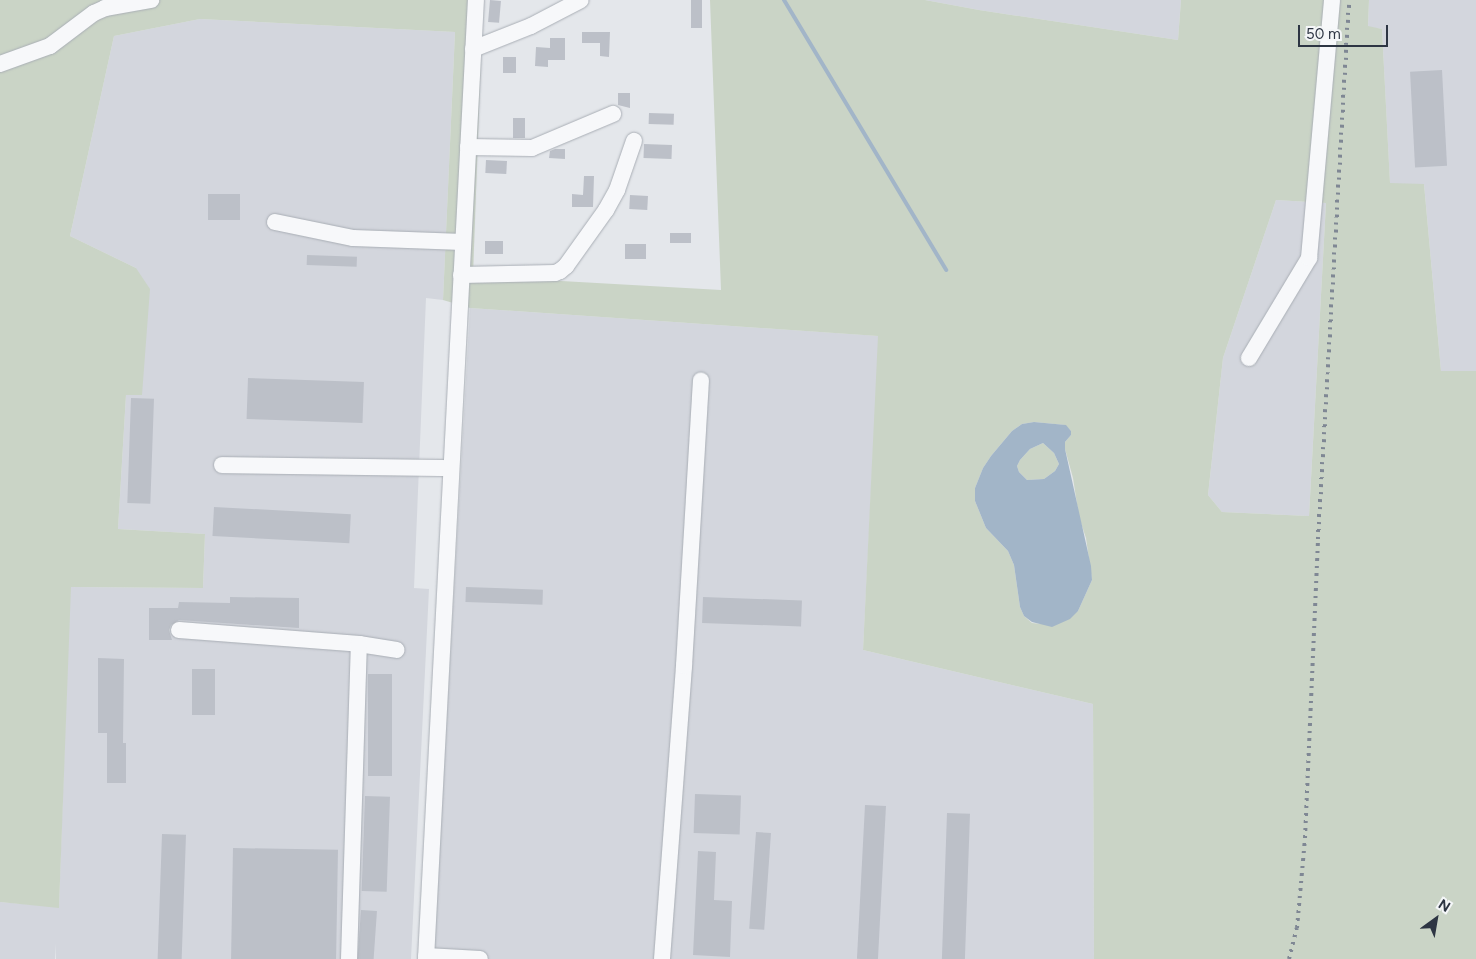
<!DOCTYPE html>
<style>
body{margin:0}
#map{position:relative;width:1476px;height:959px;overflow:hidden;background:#e4e7eb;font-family:Figtree,sans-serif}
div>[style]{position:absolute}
.built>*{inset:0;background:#d3d6dd}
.green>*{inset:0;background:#cad4c6}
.water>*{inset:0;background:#a2b5c8}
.stream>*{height:4px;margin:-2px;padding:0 2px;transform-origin:2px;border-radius:2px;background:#a2b5c8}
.building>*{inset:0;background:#bcc0c8;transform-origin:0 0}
.roads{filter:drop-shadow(0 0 1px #a9aeb5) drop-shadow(0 0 1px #a9aeb5)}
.minor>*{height:16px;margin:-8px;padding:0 8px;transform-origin:8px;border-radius:8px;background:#f7f8fa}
.rail>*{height:4px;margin-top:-2px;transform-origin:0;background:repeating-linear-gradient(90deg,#7f8794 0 2.5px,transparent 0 7.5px)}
span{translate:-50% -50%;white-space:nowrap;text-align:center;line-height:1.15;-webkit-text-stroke:5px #f4f6f8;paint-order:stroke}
.north{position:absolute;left:1411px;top:894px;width:50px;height:50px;-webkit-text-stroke:4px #f4f6f8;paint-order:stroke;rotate:32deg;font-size:14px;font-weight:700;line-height:20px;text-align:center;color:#2d3543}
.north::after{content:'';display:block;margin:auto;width:18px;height:22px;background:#2d3543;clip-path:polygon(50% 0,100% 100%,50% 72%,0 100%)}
.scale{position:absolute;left:1298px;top:25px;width:90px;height:22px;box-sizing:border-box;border:2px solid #2d3543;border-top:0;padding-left:6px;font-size:15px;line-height:18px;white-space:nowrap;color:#2d3543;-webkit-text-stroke:4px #f4f6f8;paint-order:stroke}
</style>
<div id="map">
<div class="built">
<i style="clip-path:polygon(925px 0,1181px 0,1178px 40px,979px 10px)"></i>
<i style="clip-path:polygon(1369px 0,1476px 0,1476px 371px,1441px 371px,1424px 184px,1390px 184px,1382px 29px,1368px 27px)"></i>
<i style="clip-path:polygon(200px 19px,455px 32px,443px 300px,426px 298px,414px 588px,429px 589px,411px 959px,56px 959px,56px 944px,55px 959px,0 959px,0 902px,59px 907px,70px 587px,203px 588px,205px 534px,118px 529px,126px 395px,142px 394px,136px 268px,70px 236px,114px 36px)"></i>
<i style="clip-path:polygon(1276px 200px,1326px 203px,1309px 516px,1222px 512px,1208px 495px,1223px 358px)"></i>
<i style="clip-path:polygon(470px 308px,879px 336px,863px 650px,1093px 704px,1094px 959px,433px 959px)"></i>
</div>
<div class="green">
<i style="clip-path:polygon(evenodd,0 0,483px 0,473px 276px,721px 290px,710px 0,925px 0,979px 10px,1178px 40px,1181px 0,1369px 0,1368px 26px,1382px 29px,1390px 183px,1424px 184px,1441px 371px,1476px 371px,1476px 959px,1094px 959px,1093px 704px,863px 650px,878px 336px,470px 308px,443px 300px,455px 32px,200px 19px,114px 36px,70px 236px,136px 268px,150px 289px,142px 395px,126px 395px,118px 529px,205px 534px,203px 588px,71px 587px,59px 908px,0 902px,0 0,1276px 200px,1326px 203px,1309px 516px,1222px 512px,1208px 495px,1223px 358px,1276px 200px,0 0,1034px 422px,1065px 425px,1071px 431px,1071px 435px,1065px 442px,1065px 449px,1073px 478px,1079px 517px,1086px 538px,1092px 580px,1078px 611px,1042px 624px,1032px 623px,1024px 616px,1020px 607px,1014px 565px,1008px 551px,986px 528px,975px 501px,975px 488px,983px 468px,991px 456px,1012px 431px,1022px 424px,1034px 422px)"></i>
<i style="clip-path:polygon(1043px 443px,1054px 453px,1059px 464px,1055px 471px,1044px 479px,1027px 480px,1019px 472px,1017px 466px,1020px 460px,1030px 449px)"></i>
</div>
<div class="water">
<i style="clip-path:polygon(evenodd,1034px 422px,1066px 425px,1071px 431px,1071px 435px,1065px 442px,1065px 449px,1091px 566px,1092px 580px,1078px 611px,1070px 619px,1052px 627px,1032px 622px,1024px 616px,1020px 607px,1014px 565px,1008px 551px,986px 528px,975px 501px,975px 488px,983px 468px,991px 456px,1012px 431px,1022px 424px,1034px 422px,1043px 443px,1054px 453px,1059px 464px,1055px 471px,1044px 479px,1027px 480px,1019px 472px,1017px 466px,1020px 460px,1030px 449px,1043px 443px)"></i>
</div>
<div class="stream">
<i style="left:784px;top:0;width:315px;rotate:59deg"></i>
</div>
<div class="building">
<i style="left:490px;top:0;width:11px;height:22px;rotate:5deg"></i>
<i style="left:691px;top:0;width:11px;height:28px"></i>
<i style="clip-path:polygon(582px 32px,610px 32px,609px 57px,600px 56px,600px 43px,582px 43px)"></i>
<i style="clip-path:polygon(550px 38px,565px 38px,565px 60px,548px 60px,548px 67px,535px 66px,536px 47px,550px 48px)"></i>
<i style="left:503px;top:57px;width:13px;height:16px"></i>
<i style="left:1442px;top:70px;width:96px;height:32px;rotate:87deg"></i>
<i style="clip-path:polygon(618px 93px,630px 93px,630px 108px,618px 105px)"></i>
<i style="left:649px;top:113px;width:25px;height:11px;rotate:2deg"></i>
<i style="left:513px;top:118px;width:12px;height:20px"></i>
<i style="left:644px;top:144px;width:28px;height:14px;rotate:2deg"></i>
<i style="clip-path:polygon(555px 149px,565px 149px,565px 159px,549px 158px,550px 151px)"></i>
<i style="left:486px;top:160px;width:21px;height:13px;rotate:3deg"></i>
<i style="clip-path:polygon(584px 176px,594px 176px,593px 207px,572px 207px,572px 194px,583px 195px)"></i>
<i style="left:208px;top:194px;width:32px;height:26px"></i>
<i style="left:630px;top:195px;width:18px;height:14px;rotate:3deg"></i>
<i style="left:670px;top:233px;width:21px;height:10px"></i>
<i style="left:485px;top:241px;width:18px;height:13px"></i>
<i style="left:625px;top:244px;width:21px;height:15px"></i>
<i style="left:307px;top:255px;width:50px;height:10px;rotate:2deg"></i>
<i style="left:248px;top:378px;width:116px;height:41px;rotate:2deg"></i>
<i style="left:131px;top:398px;width:23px;height:105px;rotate:2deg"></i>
<i style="left:214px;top:507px;width:137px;height:29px;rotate:3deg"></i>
<i style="left:466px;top:587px;width:77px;height:15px;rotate:2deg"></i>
<i style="clip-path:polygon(230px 597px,299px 598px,299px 628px,179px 620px,171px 625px,169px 630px,172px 640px,149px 640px,149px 608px,178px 608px,179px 602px,230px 603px)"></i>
<i style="left:703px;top:597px;width:99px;height:26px;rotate:2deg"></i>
<i style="clip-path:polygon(98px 658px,124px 659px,123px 743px,126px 743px,126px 783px,107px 783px,107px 733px,98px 733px)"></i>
<i style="left:192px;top:669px;width:23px;height:46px"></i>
<i style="left:368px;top:674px;width:24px;height:102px"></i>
<i style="left:695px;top:794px;width:46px;height:39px;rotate:2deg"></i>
<i style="left:365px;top:796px;width:25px;height:95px;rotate:2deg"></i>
<i style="left:865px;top:805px;width:21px;height:154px;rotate:3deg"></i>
<i style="left:947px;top:813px;width:23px;height:146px;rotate:2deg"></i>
<i style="left:756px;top:832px;width:15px;height:97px;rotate:4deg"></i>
<i style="left:162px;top:834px;width:24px;height:125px;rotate:2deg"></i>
<i style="left:233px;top:848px;width:105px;height:111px;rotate:1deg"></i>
<i style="clip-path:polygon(698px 851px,716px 852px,714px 900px,732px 901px,730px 957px,693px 955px)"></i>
<i style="left:361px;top:910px;width:16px;height:49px;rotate:4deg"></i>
</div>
<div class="roads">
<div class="minor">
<i style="left:473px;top:49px;width:62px;rotate:-21.6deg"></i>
<i style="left:531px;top:26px;width:56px;rotate:-27.5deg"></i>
<i style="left:0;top:64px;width:53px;rotate:-19.8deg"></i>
<i style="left:50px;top:46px;width:55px;rotate:-36.9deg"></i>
<i style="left:94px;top:13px;width:12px;rotate:-24deg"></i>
<i style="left:105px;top:8px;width:47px;rotate:-9.9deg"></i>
<i style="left:468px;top:147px;width:64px;rotate:0.9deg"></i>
<i style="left:532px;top:148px;width:88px;rotate:-22.8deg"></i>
<i style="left:275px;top:222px;width:80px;rotate:11.6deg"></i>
<i style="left:353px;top:238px;width:110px;rotate:2.1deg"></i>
<i style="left:461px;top:275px;width:94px;rotate:-1.2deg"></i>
<i style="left:555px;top:273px;width:5px;rotate:-22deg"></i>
<i style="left:560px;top:271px;width:8px;rotate:-40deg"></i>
<i style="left:566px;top:266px;width:69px;rotate:-54.5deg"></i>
<i style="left:606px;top:210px;width:23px;rotate:-61deg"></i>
<i style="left:617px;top:190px;width:52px;rotate:-70.9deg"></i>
<i style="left:1249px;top:358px;width:117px;rotate:-59deg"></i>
<i style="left:1309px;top:258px;width:259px;rotate:-84.9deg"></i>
<i style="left:222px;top:465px;width:229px;rotate:0.8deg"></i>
<i style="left:179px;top:630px;width:181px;rotate:4.4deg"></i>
<i style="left:359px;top:644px;width:38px;rotate:9deg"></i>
<i style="left:426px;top:956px;width:54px;rotate:3.2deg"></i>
<i style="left:349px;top:959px;width:315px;rotate:-88.2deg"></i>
<i style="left:426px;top:959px;width:960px;rotate:-87.02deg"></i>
<i style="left:662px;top:959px;width:294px;rotate:-85.7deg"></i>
<i style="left:684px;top:666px;width:286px;rotate:-86.6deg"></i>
</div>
</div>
<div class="rail">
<i style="left:1289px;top:959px;width:32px;rotate:-76deg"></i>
<i style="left:1297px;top:928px;width:90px;rotate:-84.9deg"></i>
<i style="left:1305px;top:838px;width:299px;rotate:-87.5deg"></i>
<i style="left:1318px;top:539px;width:540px;rotate:-86.71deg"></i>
</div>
<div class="north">N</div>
<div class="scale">50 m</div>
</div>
